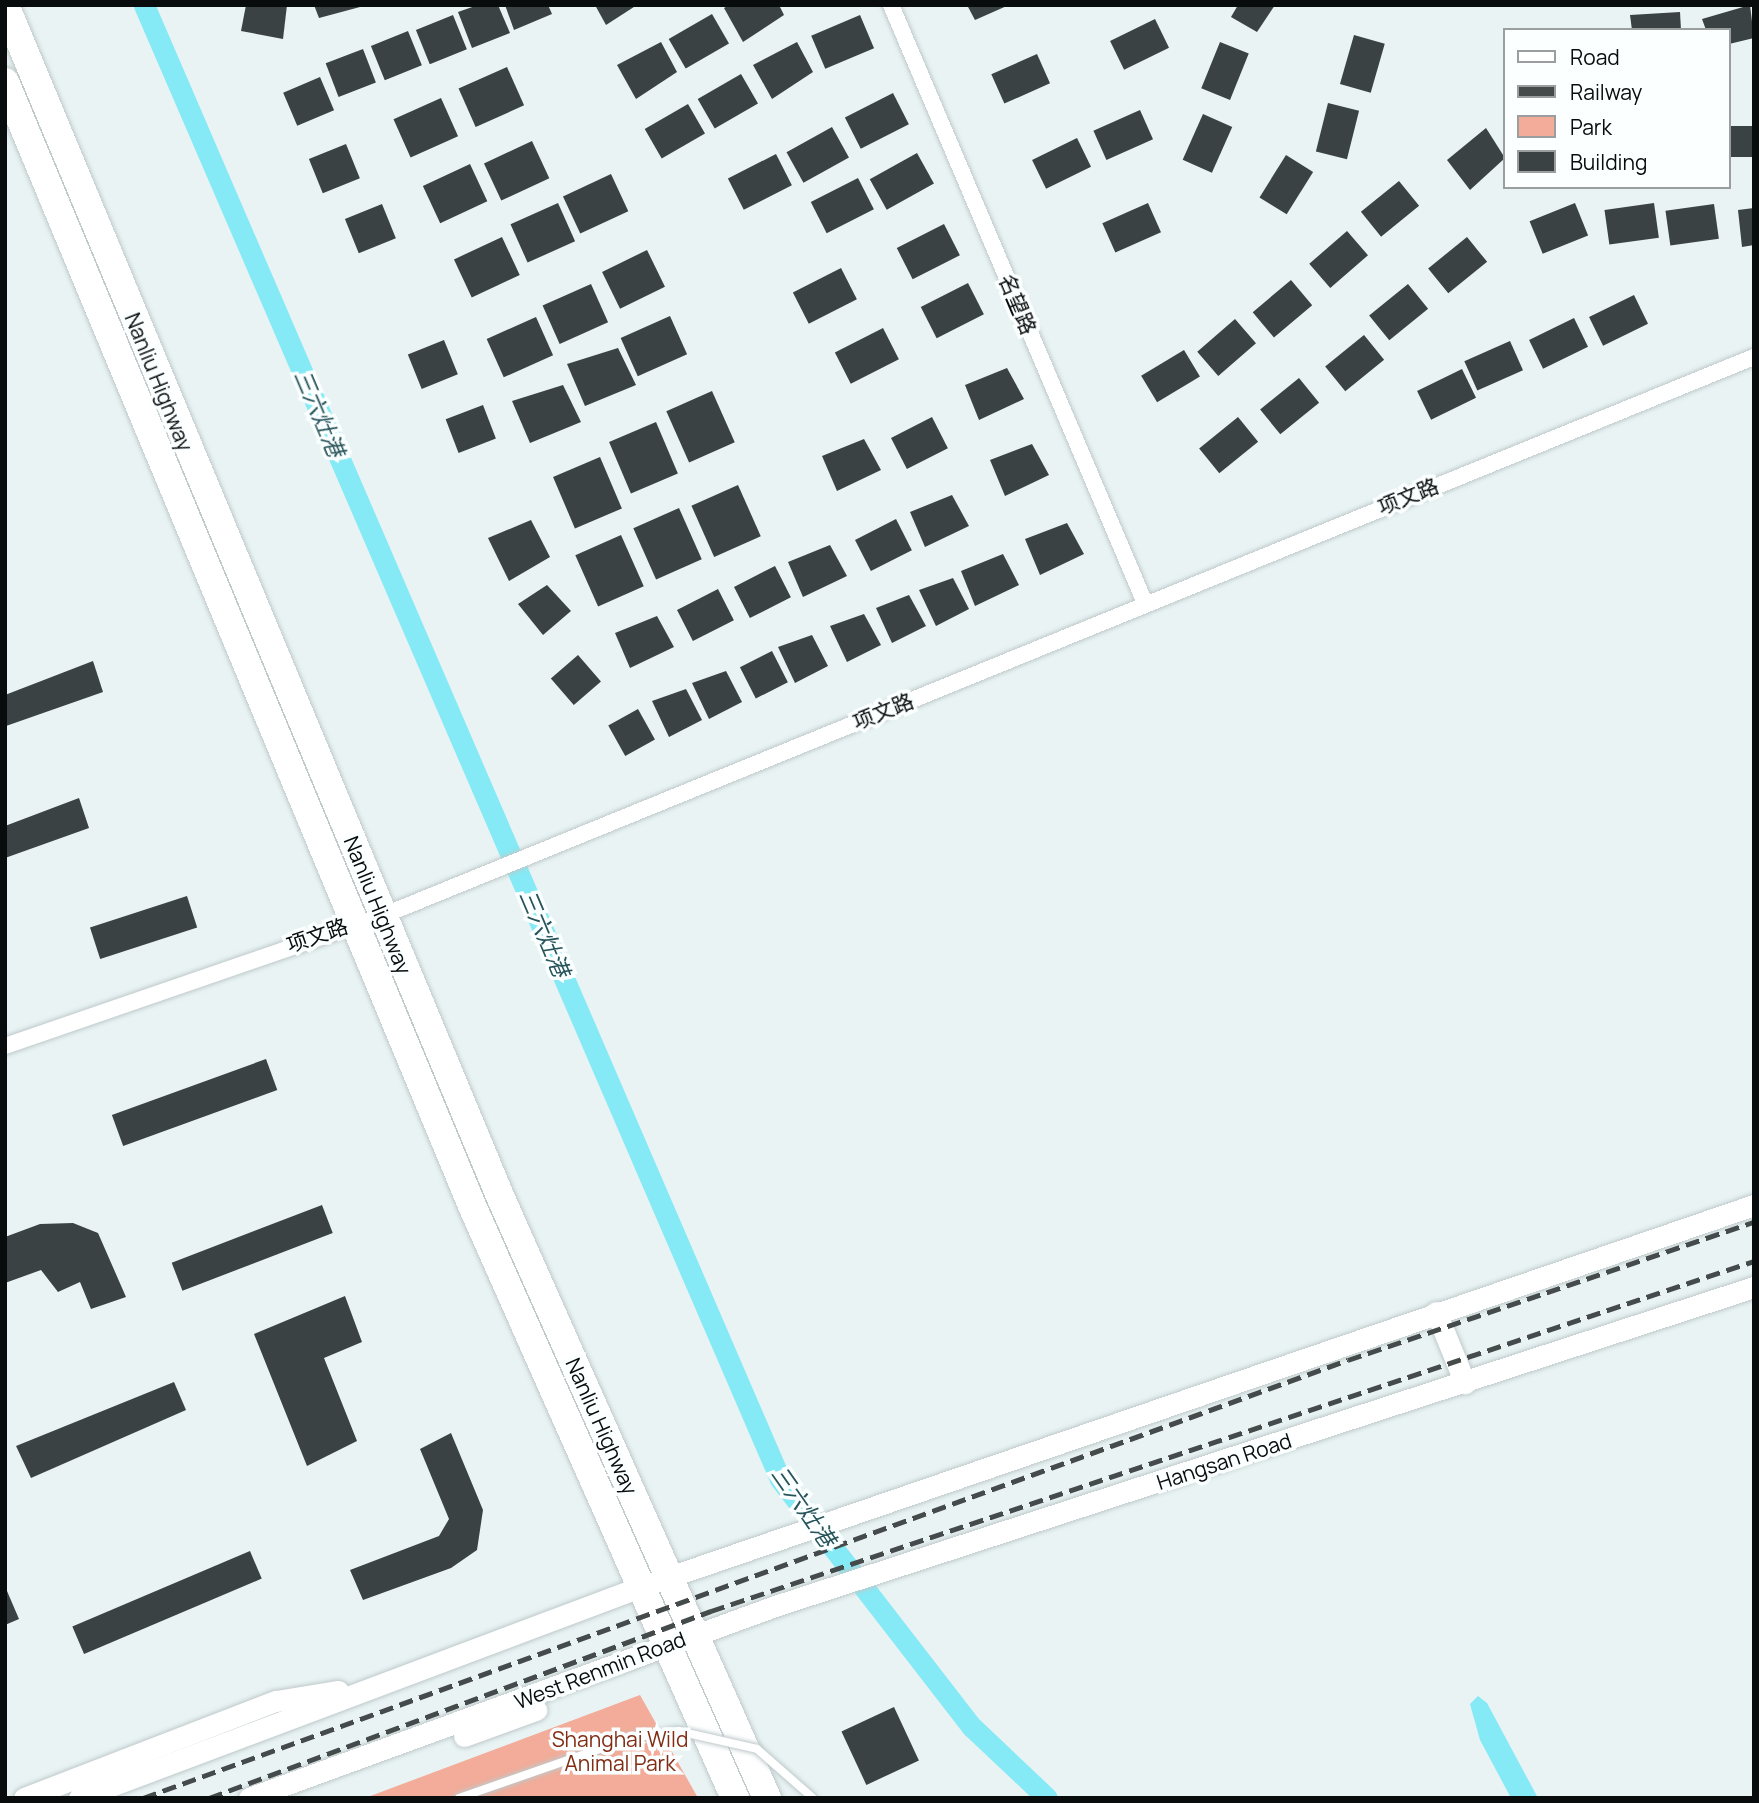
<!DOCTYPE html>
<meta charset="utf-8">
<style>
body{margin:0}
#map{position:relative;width:1759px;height:1803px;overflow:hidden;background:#e9f3f4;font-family:Manrope,"Noto Sans SC",sans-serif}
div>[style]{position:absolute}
.green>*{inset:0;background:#f2ac99}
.water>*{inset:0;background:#85eaf5}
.canal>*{height:21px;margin:-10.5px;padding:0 10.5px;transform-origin:10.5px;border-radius:10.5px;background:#85eaf5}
.building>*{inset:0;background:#3a4243;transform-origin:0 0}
.roads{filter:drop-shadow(0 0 2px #bfc9ca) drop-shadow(0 0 2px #bfc9ca)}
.street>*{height:16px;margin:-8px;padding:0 8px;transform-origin:8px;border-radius:8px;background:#fff}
.secondary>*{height:21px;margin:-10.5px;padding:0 10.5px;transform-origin:10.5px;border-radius:10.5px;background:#fff}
.highway>*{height:28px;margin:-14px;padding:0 14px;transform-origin:14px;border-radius:14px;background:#fff}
.rail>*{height:5px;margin-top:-2.5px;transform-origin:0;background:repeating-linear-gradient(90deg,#454a4b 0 14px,transparent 0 21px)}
.bridges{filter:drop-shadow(0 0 2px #bfc9ca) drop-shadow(0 0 2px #bfc9ca)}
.lane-bridge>*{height:8px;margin:-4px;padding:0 4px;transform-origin:4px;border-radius:4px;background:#fff}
span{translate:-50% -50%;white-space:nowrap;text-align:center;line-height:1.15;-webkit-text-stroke:7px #fbffff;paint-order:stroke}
.street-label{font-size:21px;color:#090c0d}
.park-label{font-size:21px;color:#832c12}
.water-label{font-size:23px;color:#27545a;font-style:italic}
.frame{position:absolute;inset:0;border:7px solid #090c0d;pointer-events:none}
.legend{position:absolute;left:1503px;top:28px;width:228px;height:161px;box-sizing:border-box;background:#fbffff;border:2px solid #9a9e9e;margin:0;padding:9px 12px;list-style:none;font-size:21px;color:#090c0d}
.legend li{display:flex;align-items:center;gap:14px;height:35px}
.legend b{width:35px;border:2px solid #9a9e9e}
</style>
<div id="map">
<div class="green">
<i style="clip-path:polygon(640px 1695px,698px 1798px,365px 1798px)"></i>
</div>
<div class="water">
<i style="clip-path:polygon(1478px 1696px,1487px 1703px,1538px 1798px,1511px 1798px,1480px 1740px,1470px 1704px)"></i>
</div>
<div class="canal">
<i style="left:144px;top:5px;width:1605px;rotate:66.66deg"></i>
<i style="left:780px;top:1479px;width:314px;rotate:52.3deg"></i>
<i style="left:972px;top:1727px;width:103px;rotate:43.4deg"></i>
</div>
<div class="building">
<i style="clip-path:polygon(246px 5px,287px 5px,283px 39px,241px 31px)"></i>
<i style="clip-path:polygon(314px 5px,359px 5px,360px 7px,319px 18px)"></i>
<i style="clip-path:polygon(478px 5px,498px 5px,510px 33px,472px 48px,458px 12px)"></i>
<i style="clip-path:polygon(505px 5px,548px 5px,552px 14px,514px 30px)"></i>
<i style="clip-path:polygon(595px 5px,637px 5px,606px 25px)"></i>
<i style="clip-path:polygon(729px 5px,779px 5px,784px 15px,743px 42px,724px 8px)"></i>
<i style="clip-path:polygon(967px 5px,1009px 5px,975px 20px)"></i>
<i style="clip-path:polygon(1238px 5px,1275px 5px,1257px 32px,1231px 17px)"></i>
<i style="clip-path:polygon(1750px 5px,1754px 38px,1729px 44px,1729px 30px,1706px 30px,1702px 19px)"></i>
<i style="clip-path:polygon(1680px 12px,1681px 30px,1632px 30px,1630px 15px)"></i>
<i style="left:712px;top:14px;width:34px;height:50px;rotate:60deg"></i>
<i style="left:453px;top:15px;width:37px;height:40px;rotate:68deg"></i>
<i style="left:860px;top:15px;width:36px;height:53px;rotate:67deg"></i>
<i style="left:1155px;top:19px;width:32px;height:50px;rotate:64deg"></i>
<i style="left:408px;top:31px;width:37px;height:40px;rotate:68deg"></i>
<i style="left:1354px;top:35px;width:32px;height:51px;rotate:16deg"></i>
<i style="clip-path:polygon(661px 42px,677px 72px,636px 99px,617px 65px)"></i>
<i style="clip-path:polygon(797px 42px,813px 72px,772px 99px,753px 65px)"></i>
<i style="left:1220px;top:42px;width:31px;height:50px;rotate:22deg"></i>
<i style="left:363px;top:49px;width:36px;height:40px;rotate:69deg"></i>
<i style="left:1037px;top:54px;width:32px;height:50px;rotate:66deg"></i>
<i style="left:507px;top:67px;width:42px;height:53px;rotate:66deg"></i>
<i style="left:741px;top:74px;width:34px;height:50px;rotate:60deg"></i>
<i style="left:320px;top:77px;width:36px;height:40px;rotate:67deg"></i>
<i style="left:893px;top:93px;width:35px;height:54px;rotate:63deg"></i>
<i style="left:441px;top:98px;width:42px;height:52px;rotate:66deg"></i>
<i style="left:1328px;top:103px;width:32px;height:50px;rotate:14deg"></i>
<i style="left:688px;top:104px;width:34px;height:50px;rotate:60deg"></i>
<i style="left:1140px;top:110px;width:32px;height:51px;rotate:66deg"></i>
<i style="left:1203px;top:114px;width:32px;height:50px;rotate:24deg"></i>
<i style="left:1754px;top:126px;width:31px;height:25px;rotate:90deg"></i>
<i style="left:832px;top:127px;width:35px;height:52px;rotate:61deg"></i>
<i style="clip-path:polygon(1486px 128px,1505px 158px,1470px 190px,1447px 160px)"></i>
<i style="left:1077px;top:138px;width:32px;height:50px;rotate:64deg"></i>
<i style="left:532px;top:141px;width:41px;height:53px;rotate:65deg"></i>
<i style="left:346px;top:144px;width:37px;height:40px;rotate:68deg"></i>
<i style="left:917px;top:153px;width:35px;height:54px;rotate:61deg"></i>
<i style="left:776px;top:154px;width:35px;height:54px;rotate:63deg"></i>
<i style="left:1286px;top:155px;width:32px;height:50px;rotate:32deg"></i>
<i style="left:470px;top:164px;width:41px;height:52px;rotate:65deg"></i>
<i style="left:611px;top:174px;width:41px;height:53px;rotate:65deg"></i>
<i style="left:858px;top:178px;width:35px;height:53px;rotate:63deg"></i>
<i style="left:1399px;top:181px;width:32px;height:49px;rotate:51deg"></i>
<i style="left:558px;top:203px;width:42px;height:52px;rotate:66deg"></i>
<i style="left:1148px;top:203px;width:32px;height:50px;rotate:66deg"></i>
<i style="left:1575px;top:203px;width:35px;height:49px;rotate:68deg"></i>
<i style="left:1654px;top:203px;width:35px;height:50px;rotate:82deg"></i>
<i style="left:382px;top:204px;width:37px;height:40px;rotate:68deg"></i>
<i style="left:1714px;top:204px;width:35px;height:49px;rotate:82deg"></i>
<i style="clip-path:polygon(1754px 208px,1754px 245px,1742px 247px,1738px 210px)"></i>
<i style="left:944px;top:224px;width:35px;height:53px;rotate:63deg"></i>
<i style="left:1347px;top:231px;width:32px;height:50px;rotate:49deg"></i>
<i style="left:502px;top:237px;width:42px;height:53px;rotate:65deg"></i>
<i style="left:1467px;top:237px;width:32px;height:50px;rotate:51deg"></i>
<i style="left:647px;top:250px;width:41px;height:50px;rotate:64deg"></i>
<i style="left:841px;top:268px;width:35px;height:54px;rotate:63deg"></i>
<i style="left:1291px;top:280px;width:33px;height:50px;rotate:50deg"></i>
<i style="left:968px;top:283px;width:35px;height:53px;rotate:63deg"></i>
<i style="left:591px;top:284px;width:42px;height:53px;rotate:66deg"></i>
<i style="left:1408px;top:284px;width:32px;height:50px;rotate:51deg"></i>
<i style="left:1634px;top:295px;width:32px;height:50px;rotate:64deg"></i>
<i style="left:670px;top:316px;width:42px;height:54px;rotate:66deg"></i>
<i style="left:536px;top:317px;width:42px;height:54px;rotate:66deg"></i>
<i style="left:1574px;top:318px;width:32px;height:50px;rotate:64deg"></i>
<i style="left:1235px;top:319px;width:32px;height:50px;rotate:49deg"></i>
<i style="left:883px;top:328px;width:35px;height:54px;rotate:63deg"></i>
<i style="left:1364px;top:335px;width:32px;height:50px;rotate:51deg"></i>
<i style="left:444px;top:340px;width:37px;height:39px;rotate:68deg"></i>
<i style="left:1510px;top:341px;width:32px;height:50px;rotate:66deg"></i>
<i style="clip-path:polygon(618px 348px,636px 385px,585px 406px,567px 364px)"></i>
<i style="left:1184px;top:350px;width:31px;height:50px;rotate:59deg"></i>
<i style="clip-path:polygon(1007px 368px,1024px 399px,979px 420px,965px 385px)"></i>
<i style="left:1462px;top:369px;width:32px;height:50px;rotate:64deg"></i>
<i style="left:1299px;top:378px;width:32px;height:50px;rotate:51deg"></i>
<i style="clip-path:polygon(563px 385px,581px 422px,530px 443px,512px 401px)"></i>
<i style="left:712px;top:391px;width:56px;height:50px;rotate:66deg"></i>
<i style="left:483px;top:405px;width:36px;height:40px;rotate:69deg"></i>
<i style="left:932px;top:417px;width:35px;height:46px;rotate:63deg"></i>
<i style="left:1238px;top:417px;width:32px;height:50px;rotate:51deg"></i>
<i style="left:656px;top:422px;width:56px;height:51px;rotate:67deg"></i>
<i style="clip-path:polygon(864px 439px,881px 470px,837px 491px,822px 456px)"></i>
<i style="clip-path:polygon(1032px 444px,1049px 475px,1005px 496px,990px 460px)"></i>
<i style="left:600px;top:457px;width:56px;height:51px;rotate:67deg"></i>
<i style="left:738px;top:485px;width:56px;height:51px;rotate:66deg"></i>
<i style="clip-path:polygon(952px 495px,969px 526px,925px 547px,910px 512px)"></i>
<i style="left:679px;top:508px;width:56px;height:50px;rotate:66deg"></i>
<i style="left:896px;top:519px;width:35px;height:46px;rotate:63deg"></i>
<i style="clip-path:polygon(531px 520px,550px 557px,509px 581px,488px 538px)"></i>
<i style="clip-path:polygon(1067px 523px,1084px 554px,1040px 575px,1025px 539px)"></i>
<i style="left:621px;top:535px;width:56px;height:50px;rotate:66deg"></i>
<i style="clip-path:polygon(830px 545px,847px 576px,803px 597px,788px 562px)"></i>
<i style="clip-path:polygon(1003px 554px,1019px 585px,975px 606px,961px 571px)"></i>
<i style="left:775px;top:566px;width:35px;height:46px;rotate:63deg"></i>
<i style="clip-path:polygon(953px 578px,969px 609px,936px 626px,919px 590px)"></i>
<i style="clip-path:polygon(547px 585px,571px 611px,543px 635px,518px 604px)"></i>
<i style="left:718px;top:589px;width:35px;height:46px;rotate:63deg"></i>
<i style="clip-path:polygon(909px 595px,926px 626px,892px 643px,876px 608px)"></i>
<i style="clip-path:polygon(864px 614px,881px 645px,847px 662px,830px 626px)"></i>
<i style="clip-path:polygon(657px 616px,674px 647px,630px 668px,615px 633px)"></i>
<i style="clip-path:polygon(812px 635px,828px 666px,795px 683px,778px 647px)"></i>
<i style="left:772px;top:651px;width:35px;height:36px;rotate:63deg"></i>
<i style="left:578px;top:655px;width:35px;height:36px;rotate:49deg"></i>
<i style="clip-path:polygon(93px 661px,103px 692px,6px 726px,5px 695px)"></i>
<i style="clip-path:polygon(726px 671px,742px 702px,709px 719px,692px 683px)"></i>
<i style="clip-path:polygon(686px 689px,702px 720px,669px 737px,652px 701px)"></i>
<i style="left:638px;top:709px;width:35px;height:34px;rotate:61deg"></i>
<i style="clip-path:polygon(79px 798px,89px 828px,5px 858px,5px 826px)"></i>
<i style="left:187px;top:896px;width:33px;height:102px;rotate:72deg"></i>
<i style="left:266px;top:1059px;width:33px;height:164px;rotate:70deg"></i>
<i style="left:322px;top:1205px;width:30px;height:161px;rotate:69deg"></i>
<i style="clip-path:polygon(73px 1223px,98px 1233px,126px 1297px,91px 1309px,80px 1282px,58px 1292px,41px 1270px,5px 1283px,5px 1237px,40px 1224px)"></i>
<i style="clip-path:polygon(345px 1296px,362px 1342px,324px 1358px,357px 1441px,307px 1466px,254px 1334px)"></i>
<i style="clip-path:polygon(174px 1382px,186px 1410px,31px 1478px,16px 1446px)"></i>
<i style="clip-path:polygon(451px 1433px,483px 1510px,477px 1550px,451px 1568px,363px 1600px,350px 1570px,439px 1536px,449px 1519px,420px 1449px)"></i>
<i style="left:250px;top:1551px;width:30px;height:193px;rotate:67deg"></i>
<i style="clip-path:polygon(7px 1591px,19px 1619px,5px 1625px,5px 1592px)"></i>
<i style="left:894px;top:1707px;width:59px;height:58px;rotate:65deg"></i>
</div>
<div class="roads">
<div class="street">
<i style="left:891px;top:5px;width:650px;rotate:66.99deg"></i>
<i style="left:5px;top:1046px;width:399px;rotate:-19deg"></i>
<i style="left:382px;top:916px;width:1482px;rotate:-22.17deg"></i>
</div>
<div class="secondary">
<i style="left:1436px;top:1312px;width:77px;rotate:67.8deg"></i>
<i style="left:464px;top:1736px;width:77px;rotate:-19.9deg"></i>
<i style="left:24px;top:1798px;width:270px;rotate:-21.1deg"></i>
<i style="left:276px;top:1701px;width:63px;rotate:-9.2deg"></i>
<i style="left:79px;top:1798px;width:599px;rotate:-20.61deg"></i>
<i style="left:640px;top:1587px;width:1178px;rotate:-18.93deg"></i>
<i style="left:249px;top:1798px;width:560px;rotate:-20.05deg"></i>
<i style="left:775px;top:1606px;width:1030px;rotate:-18.05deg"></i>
</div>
<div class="highway">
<i style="left:5px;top:5px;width:1290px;rotate:67.43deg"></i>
<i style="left:500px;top:1196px;width:659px;rotate:66.08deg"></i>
<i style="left:5px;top:82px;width:1219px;rotate:67.43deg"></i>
<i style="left:473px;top:1208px;width:646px;rotate:66.06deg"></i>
</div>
</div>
<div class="rail">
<i style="left:143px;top:1798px;width:1282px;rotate:-19.98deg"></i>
<i style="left:1348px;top:1360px;width:429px;rotate:-18.8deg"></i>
<i style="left:209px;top:1798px;width:536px;rotate:-20.43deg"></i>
<i style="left:711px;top:1611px;width:1100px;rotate:-18.55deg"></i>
</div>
<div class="bridges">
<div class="lane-bridge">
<i style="left:459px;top:1798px;width:182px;rotate:-19.2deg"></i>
<i style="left:631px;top:1738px;width:48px;rotate:-8.5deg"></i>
<i style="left:678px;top:1731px;width:81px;rotate:12.8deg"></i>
<i style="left:757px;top:1749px;width:74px;rotate:41.2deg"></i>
</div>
</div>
<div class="street-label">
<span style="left:1018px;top:304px;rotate:67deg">名望路</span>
<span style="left:159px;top:382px;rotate:68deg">Nanliu Highway</span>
<span style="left:1408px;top:496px;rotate:-22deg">项文路</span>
<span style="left:883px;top:711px;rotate:-22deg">项文路</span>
<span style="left:378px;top:905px;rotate:68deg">Nanliu Highway</span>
<span style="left:317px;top:935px;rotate:-19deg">项文路</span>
<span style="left:602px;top:1426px;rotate:66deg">Nanliu Highway</span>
<span style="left:1224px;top:1461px;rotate:-18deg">Hangsan Road</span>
<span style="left:600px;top:1670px;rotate:-21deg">West Renmin Road</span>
</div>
<div class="park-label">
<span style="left:620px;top:1751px">Shanghai Wild<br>Animal Park</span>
</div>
<div class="water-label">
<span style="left:320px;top:413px;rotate:67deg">三六灶港</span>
<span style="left:545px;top:933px;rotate:67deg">三六灶港</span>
<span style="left:804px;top:1506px;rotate:55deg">三六灶港</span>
</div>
<div class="frame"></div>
<ul class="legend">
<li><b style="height:9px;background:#fff"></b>Road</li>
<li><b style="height:9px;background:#454a4b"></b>Railway</li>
<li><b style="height:19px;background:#f2ac99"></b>Park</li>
<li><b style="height:19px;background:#3a4243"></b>Building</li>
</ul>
</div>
